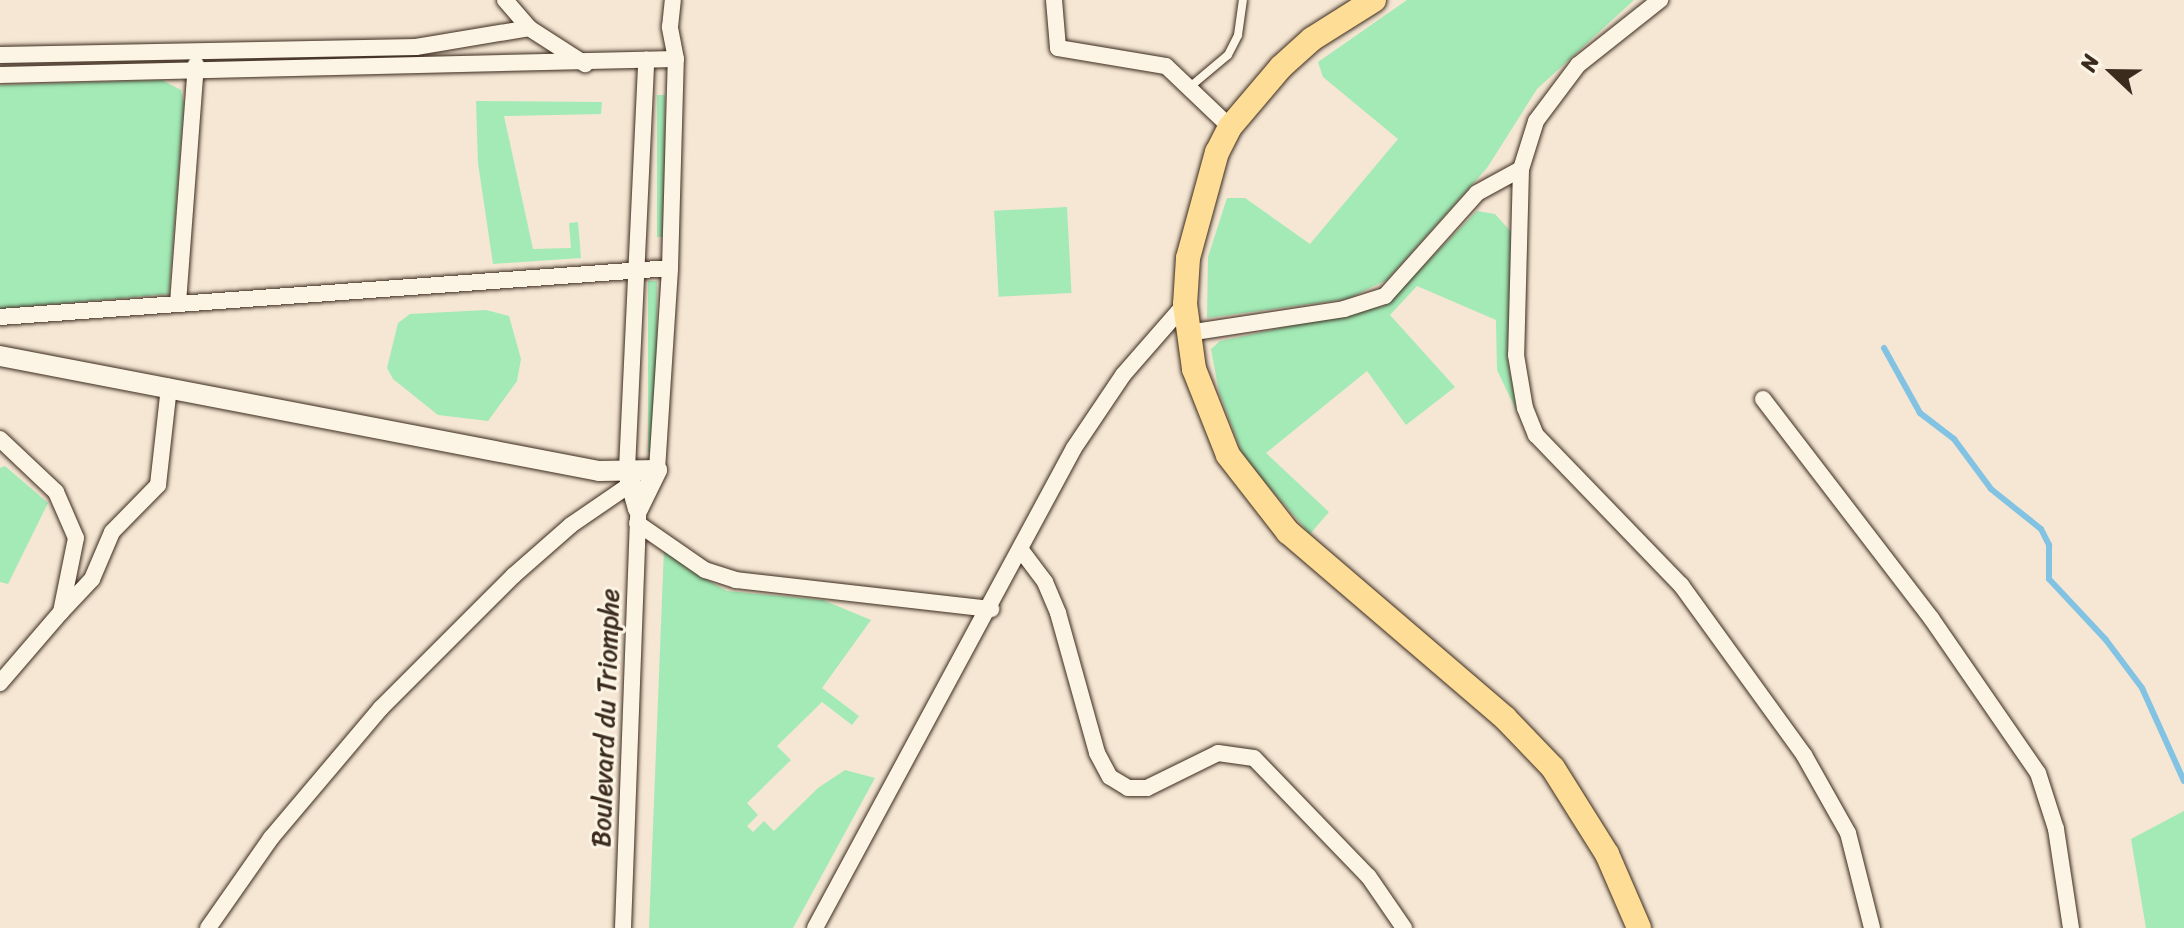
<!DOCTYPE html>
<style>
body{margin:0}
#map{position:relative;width:2184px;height:928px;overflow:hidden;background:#f5e7d3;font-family:Sriracha,sans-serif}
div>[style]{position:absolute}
.green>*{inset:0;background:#a3eab6;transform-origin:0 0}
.stream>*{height:6px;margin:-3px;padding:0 3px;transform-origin:3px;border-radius:3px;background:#82c3e3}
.roads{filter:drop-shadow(0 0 2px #3b2a1e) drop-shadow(0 0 2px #3b2a1e)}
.service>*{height:8px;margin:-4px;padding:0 4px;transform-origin:4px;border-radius:4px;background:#fcf5e5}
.minor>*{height:16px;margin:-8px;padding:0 8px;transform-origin:8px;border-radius:8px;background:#fcf5e5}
.tertiary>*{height:20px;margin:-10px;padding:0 10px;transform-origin:10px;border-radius:10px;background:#fcf5e5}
.primary>*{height:24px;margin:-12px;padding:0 12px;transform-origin:12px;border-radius:12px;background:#fedd96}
span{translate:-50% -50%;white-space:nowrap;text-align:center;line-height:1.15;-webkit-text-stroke:6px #fcf5e5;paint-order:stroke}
.street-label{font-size:26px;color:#3b2a1e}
.north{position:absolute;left:2072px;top:32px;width:80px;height:80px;-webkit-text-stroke:6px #fcf5e5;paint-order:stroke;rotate:292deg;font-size:22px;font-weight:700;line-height:32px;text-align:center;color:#3b2a1e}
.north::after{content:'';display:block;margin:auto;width:28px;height:36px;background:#3b2a1e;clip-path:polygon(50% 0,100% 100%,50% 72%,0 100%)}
</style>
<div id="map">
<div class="green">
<i style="clip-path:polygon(1407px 0,1634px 0,1537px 89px,1487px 168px,1387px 280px,1347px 299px,1207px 318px,1208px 257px,1227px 198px,1245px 198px,1310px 244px,1398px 139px,1323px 77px,1318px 62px)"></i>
<i style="clip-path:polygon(162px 80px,181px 90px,184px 104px,169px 294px,0 309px,0 85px)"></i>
<i style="left:657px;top:95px;width:8px;height:142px"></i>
<i style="clip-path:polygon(476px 101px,602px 102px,601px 114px,504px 116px,533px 249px,571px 248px,569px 223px,578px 222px,581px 258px,493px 264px,478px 163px)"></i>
<i style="left:1067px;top:207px;width:86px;height:73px;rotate:87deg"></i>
<i style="clip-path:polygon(1477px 211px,1495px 214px,1513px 234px,1507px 356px,1517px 412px,1497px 370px,1496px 320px,1417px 286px,1390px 315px,1455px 387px,1406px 425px,1367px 371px,1266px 453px,1329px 512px,1310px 534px,1244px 458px,1219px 392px,1211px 349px,1220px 341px,1384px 306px)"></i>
<i style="left:648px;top:281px;width:9px;height:171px"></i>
<i style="clip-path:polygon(486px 310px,509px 316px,521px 359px,517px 381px,488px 421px,438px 415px,393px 379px,387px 368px,398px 323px,410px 314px)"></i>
<i style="clip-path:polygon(5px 466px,48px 503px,8px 584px,0 582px,0 468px)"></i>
<i style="clip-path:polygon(664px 548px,688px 569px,727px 591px,823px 600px,871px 620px,822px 688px,859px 716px,852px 725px,822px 702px,777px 746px,791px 760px,747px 803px,758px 815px,747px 826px,753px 832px,764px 821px,774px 831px,818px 788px,845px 770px,875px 778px,793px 928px,649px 928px)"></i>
<i style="clip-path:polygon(2184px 811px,2184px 928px,2146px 928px,2131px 839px)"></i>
</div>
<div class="stream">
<i style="left:1884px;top:348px;width:74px;rotate:61deg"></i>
<i style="left:1920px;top:413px;width:43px;rotate:37.4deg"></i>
<i style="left:1954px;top:439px;width:62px;rotate:53.5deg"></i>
<i style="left:1991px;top:489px;width:64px;rotate:38.7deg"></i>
<i style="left:2041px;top:529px;width:18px;rotate:63deg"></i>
<i style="left:2049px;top:545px;width:34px;rotate:90deg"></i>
<i style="left:2049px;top:579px;width:83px;rotate:46.9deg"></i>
<i style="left:2106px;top:640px;width:60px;rotate:53.1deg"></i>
<i style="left:2142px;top:688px;width:102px;rotate:65.7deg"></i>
</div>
<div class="roads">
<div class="service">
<i style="left:1191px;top:86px;width:48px;rotate:-40deg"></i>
<i style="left:1228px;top:55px;width:22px;rotate:-63deg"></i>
<i style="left:1238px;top:35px;width:35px;rotate:-82deg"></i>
</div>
<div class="minor">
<i style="left:505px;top:0;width:37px;rotate:49deg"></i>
<i style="left:529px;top:28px;width:67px;rotate:32.7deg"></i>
<i style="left:1054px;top:0;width:48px;rotate:85.2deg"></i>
<i style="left:1058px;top:48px;width:109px;rotate:9.5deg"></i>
<i style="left:1166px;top:66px;width:88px;rotate:43.6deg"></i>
<i style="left:0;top:55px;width:416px;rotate:-1.1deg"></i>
<i style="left:416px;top:47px;width:115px;rotate:-9.5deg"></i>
<i style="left:0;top:75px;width:676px;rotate:-1.36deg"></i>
<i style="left:1521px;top:169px;width:186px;rotate:91.5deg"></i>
<i style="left:1516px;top:355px;width:54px;rotate:80.4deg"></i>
<i style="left:1525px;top:408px;width:29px;rotate:68deg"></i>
<i style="left:1536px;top:435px;width:209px;rotate:46deg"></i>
<i style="left:1681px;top:585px;width:210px;rotate:54.1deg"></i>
<i style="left:1804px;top:755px;width:90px;rotate:60.6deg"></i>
<i style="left:1848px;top:833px;width:98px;rotate:75.8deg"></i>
<i style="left:178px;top:303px;width:239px;rotate:-85.7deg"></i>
<i style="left:0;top:317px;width:672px;rotate:-4.18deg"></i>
<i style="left:1188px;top:333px;width:158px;rotate:-8.7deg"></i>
<i style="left:1344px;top:309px;width:43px;rotate:-17.6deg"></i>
<i style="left:1385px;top:296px;width:138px;rotate:-48.2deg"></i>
<i style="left:1477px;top:193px;width:50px;rotate:-28.6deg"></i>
<i style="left:1521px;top:169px;width:50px;rotate:-72.6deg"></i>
<i style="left:1536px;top:121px;width:70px;rotate:-53.1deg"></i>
<i style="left:1578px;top:65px;width:105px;rotate:-38.4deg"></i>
<i style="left:1763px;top:399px;width:276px;rotate:52.5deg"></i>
<i style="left:1931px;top:618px;width:188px;rotate:55.4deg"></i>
<i style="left:2038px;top:773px;width:59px;rotate:72.2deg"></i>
<i style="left:2056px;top:829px;width:100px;rotate:81.4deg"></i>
<i style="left:0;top:439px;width:77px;rotate:43.4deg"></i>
<i style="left:56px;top:492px;width:50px;rotate:66.5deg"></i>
<i style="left:76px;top:538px;width:76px;rotate:101.5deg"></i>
<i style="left:61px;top:612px;width:94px;rotate:130.7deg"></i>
<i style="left:627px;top:469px;width:410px;rotate:-87.3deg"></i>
<i style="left:657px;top:470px;width:202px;rotate:-86.3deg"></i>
<i style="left:670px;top:268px;width:209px;rotate:-88.4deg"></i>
<i style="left:676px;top:59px;width:33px;rotate:-101deg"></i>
<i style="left:670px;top:27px;width:27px;rotate:-84deg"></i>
<i style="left:637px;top:523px;width:83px;rotate:34.7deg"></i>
<i style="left:705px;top:570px;width:33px;rotate:18deg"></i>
<i style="left:736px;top:580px;width:257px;rotate:6.5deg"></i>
<i style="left:1021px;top:550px;width:40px;rotate:53deg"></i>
<i style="left:1045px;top:582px;width:34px;rotate:67deg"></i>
<i style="left:1058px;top:613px;width:145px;rotate:74.4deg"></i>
<i style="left:1097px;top:753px;width:27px;rotate:62deg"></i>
<i style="left:1110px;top:777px;width:21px;rotate:31deg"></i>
<i style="left:1128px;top:788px;width:19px"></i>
<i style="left:1147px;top:788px;width:79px;rotate:-26.2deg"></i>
<i style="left:1218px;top:753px;width:36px;rotate:8deg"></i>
<i style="left:1254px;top:758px;width:165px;rotate:46deg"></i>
<i style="left:1369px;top:877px;width:62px;rotate:55.5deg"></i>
<i style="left:62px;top:611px;width:44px;rotate:-46.8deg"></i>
<i style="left:92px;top:579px;width:51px;rotate:-66.9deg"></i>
<i style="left:112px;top:532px;width:66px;rotate:-45.6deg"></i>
<i style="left:158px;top:485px;width:99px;rotate:-83.6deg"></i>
<i style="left:208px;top:928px;width:110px;rotate:-55deg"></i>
<i style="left:271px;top:838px;width:170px;rotate:-49.8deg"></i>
<i style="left:381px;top:708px;width:187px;rotate:-45deg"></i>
<i style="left:513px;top:576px;width:77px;rotate:-41.3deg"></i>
<i style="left:571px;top:525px;width:69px;rotate:-34.4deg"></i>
<i style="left:623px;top:928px;width:419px;rotate:-87.9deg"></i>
<i style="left:815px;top:928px;width:545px;rotate:-61.65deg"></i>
<i style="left:1074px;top:448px;width:88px;rotate:-56.1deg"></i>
<i style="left:1123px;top:375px;width:94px;rotate:-48.9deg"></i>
</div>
<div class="tertiary">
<i style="left:0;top:356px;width:610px;rotate:10.87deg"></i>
<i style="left:599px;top:471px;width:58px;rotate:-1deg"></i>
<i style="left:657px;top:470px;width:43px;rotate:116deg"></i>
<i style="left:627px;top:469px;width:41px;rotate:74.6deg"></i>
</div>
<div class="primary">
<i style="left:1374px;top:0;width:73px;rotate:147.8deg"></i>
<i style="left:1312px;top:39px;width:42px;rotate:137.9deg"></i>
<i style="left:1281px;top:67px;width:79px;rotate:130.4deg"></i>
<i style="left:1230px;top:127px;width:28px;rotate:117deg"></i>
<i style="left:1217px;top:152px;width:110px;rotate:105.3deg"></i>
<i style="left:1188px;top:258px;width:46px;rotate:93.7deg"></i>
<i style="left:1185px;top:304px;width:66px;rotate:82.1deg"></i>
<i style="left:1194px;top:369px;width:92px;rotate:68.4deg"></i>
<i style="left:1228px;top:455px;width:98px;rotate:52.1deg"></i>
<i style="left:1288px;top:532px;width:286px;rotate:40.6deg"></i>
<i style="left:1505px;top:718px;width:69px;rotate:46.2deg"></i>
<i style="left:1553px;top:768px;width:102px;rotate:57.9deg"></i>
<i style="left:1607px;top:854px;width:81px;rotate:66.6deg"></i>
</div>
</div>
<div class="street-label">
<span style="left:606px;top:718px;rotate:-88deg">Boulevard du Triomphe</span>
</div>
<div class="north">N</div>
</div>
